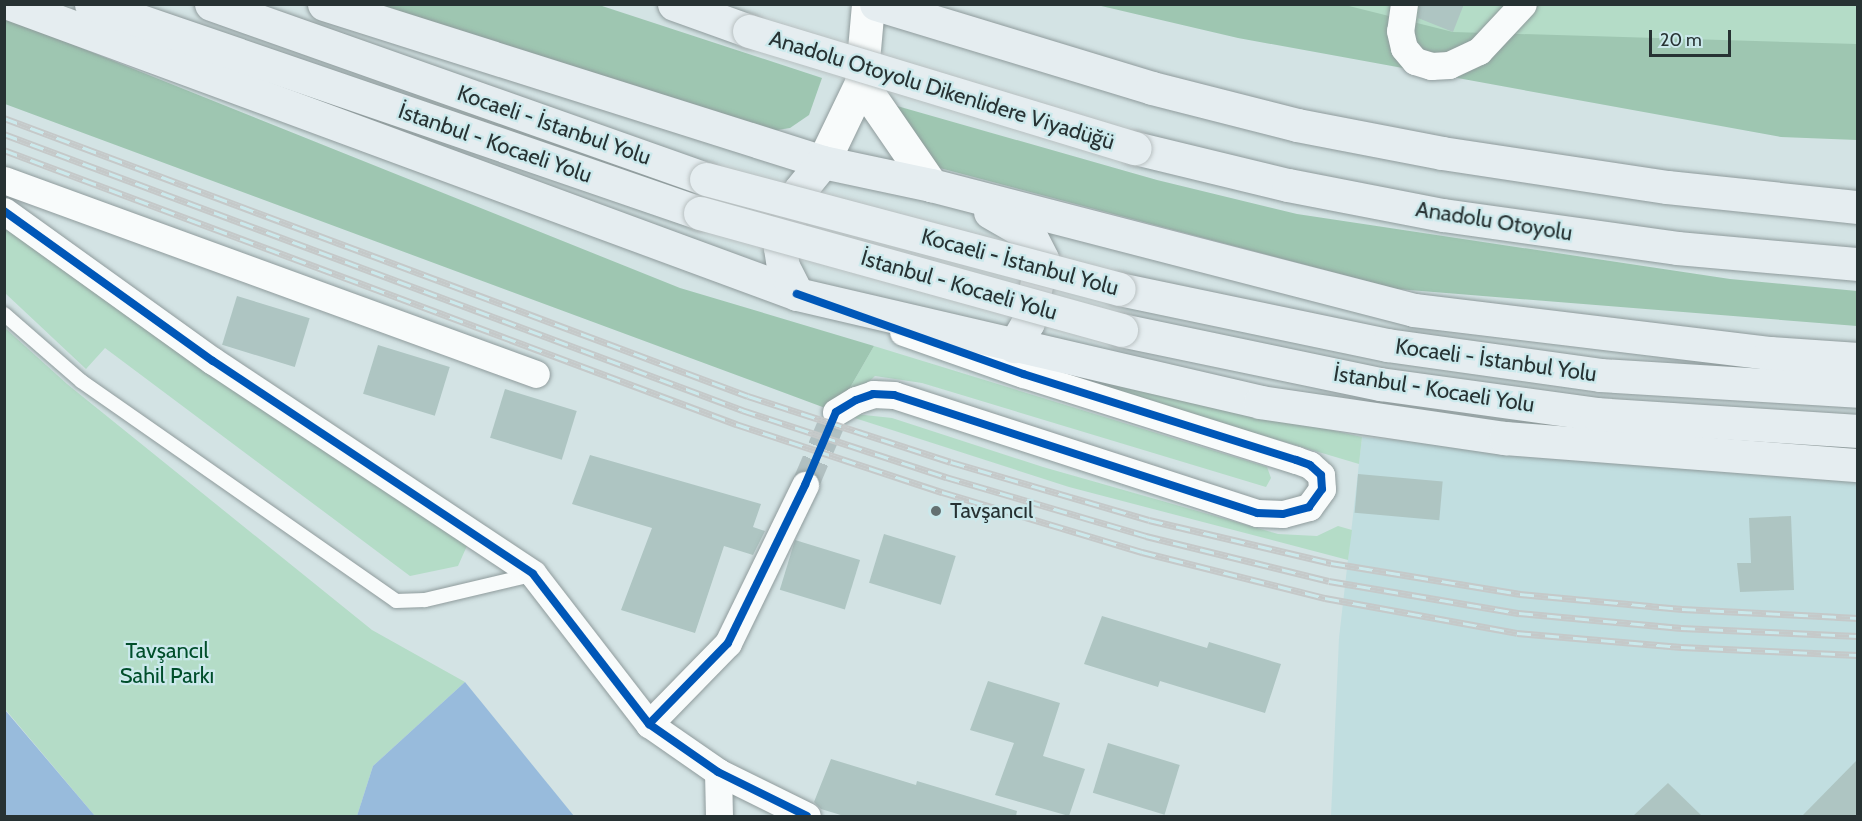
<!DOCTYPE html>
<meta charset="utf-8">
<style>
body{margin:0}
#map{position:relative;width:1862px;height:821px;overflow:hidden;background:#d3e3e4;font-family:Cabin,sans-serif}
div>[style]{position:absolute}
.built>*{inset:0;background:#c1dee0}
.green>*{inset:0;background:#b4dcc7}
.forest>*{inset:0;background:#9ec6b1}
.water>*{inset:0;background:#98bbdc}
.building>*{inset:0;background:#aec5c2;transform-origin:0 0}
.street-tunnel>*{height:27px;margin-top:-13.5px;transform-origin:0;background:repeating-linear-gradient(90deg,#b1c0c1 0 27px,transparent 0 41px)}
.roads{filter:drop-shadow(0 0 2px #8f9b9c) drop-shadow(0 0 2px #8f9b9c)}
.lane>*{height:14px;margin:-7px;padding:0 7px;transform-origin:7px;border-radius:7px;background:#f8fbfb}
.street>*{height:27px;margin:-13.5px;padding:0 13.5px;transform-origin:13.5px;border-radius:13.5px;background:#f8fbfb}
.secondary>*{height:33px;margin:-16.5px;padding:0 16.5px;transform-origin:16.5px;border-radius:16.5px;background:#f8fbfb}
.highway>*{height:33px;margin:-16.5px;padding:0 16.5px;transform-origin:16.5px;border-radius:16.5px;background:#e5edf0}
.rail>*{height:7px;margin-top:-3.5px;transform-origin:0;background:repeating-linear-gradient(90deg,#cbe9ec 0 14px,#c5c9c9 0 28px);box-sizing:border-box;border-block:2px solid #c5c9c9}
.bridges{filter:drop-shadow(0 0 2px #b8c0c1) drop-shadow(0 0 2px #b8c0c1)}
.highway-bridge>*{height:33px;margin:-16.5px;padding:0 16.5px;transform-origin:16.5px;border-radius:16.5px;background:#e5edf0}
.cycleway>*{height:8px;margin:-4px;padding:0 4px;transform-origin:4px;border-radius:4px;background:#0057b8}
.dots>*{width:16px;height:16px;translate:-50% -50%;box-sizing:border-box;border:3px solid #cbe9ec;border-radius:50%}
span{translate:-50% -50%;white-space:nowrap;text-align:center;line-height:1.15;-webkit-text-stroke:4.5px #cbe9ec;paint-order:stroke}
.street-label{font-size:22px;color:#273233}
.poi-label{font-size:22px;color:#273233}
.left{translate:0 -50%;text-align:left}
.park-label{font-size:22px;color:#004e2b}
.frame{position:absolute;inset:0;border:6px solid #273233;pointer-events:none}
.scale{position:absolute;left:1649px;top:30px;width:82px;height:27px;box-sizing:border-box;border:3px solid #273233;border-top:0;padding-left:8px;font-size:18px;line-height:21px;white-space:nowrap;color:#273233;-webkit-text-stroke:4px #cbe9ec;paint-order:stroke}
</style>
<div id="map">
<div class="built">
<i style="clip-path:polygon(1362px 437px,1773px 476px,1857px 477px,1857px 816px,1331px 816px,1339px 638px)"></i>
</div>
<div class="green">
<i style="clip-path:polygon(1243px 5px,1857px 5px,1857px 100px)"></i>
<i style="clip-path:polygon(4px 218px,470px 539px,458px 566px,410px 576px,105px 348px,86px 369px,5px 293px)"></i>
<i style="clip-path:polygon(4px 327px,67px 384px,372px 630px,465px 682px,373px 766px,357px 816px,95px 816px,5px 709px)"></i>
<i style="clip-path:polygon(874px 346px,1267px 467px,1271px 478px,1266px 487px,922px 383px,875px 376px,837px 412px,892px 418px,1043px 467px,1278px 534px,1317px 536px,1338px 526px,1352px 530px,1348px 560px,1069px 487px,836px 412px)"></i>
<i style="clip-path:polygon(1079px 373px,1362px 437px,1359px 464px,1103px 388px)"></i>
</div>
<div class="forest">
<i style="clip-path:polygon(1341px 4px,1453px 32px,1857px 44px,1857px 140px,1781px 137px,1238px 38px,1097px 5px)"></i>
<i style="clip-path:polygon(361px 5px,599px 5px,822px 78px,809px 115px,790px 128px,765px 132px)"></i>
<i style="clip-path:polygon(4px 17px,680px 288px,874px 346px,836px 412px,5px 104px)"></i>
<i style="clip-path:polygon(883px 102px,1157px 180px,1297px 214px,1730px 279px,1857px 291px,1857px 326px,1397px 289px,936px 167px)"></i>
</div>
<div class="water">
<i style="clip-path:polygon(465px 682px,574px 816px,357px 816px,373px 766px)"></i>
<i style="clip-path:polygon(5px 709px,5px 710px,95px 816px,5px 816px)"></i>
</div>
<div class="building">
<i style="clip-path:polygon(1419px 4px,1464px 4px,1453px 32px,1418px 18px)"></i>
<i style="left:237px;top:296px;width:76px;height:51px;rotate:17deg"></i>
<i style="left:378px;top:345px;width:75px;height:51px;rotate:17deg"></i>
<i style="left:505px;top:389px;width:75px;height:51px;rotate:17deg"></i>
<i style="clip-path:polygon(590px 455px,761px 504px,753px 527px,765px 531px,753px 555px,724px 546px,695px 633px,621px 610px,652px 528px,572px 504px)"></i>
<i style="left:1358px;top:474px;width:85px;height:39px;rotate:5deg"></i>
<i style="clip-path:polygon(1791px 516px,1794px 590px,1740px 592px,1737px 563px,1751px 563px,1749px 518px)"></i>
<i style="left:884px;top:534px;width:75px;height:51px;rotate:17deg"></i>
<i style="left:795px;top:540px;width:68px;height:52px;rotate:17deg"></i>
<i style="clip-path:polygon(1102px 616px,1207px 648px,1209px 642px,1281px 664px,1265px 713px,1160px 681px,1158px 687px,1084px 664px)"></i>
<i style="clip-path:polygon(988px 681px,1060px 703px,1043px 756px,1085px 769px,1069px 816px,995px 795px,1014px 743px,970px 730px)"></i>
<i style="left:1108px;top:743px;width:75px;height:52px;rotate:17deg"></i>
<i style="clip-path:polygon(831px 759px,916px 785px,917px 781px,1017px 811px,1016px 816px,844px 816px,821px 809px,814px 802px)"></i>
<i style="clip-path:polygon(1857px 760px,1857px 816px,1802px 816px)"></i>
<i style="clip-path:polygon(1668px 783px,1702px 816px,1633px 816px)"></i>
</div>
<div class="street-tunnel">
<i style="left:805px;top:485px;width:79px;rotate:-67deg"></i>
</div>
<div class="roads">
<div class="lane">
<i style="left:4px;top:314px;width:102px;rotate:41deg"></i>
<i style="left:81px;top:381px;width:384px;rotate:34.9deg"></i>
<i style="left:396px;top:601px;width:29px;rotate:-2deg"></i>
<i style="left:425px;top:600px;width:109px;rotate:-13.3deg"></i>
</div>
<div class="street">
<i style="left:1404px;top:4px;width:27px;rotate:98deg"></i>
<i style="left:1400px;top:31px;width:17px;rotate:77deg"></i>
<i style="left:1404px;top:48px;width:17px;rotate:50deg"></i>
<i style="left:1415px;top:61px;width:17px;rotate:17deg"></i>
<i style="left:1431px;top:66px;width:18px;rotate:-3deg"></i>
<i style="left:1449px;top:65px;width:33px;rotate:-25deg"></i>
<i style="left:1479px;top:51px;width:64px;rotate:-46.9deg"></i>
<i style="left:4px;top:180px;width:566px;rotate:20.03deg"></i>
<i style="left:4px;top:211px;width:257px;rotate:35.7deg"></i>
<i style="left:213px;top:361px;width:384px;rotate:33.6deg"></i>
<i style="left:533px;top:574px;width:190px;rotate:52.3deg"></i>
<i style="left:649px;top:724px;width:84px;rotate:34.8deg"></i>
<i style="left:718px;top:772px;width:99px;rotate:26.3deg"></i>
<i style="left:836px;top:412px;width:23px;rotate:-31deg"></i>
<i style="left:856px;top:400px;width:18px;rotate:-19deg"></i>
<i style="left:873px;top:394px;width:21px;rotate:3deg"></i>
<i style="left:894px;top:395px;width:382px;rotate:18deg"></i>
<i style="left:1257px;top:513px;width:26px;rotate:2deg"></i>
<i style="left:1283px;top:514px;width:27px;rotate:-15deg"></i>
<i style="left:1309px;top:507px;width:22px;rotate:-54deg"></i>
<i style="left:1322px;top:489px;width:14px;rotate:-94deg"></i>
<i style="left:1321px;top:475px;width:15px;rotate:-138deg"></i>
<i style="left:1310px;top:465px;width:15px;rotate:-160deg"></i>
<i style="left:1296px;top:460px;width:286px;rotate:-162.5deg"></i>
<i style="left:1023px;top:374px;width:127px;rotate:-160.7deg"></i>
<i style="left:649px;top:724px;width:113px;rotate:-45.7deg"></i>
<i style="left:728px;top:643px;width:176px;rotate:-64deg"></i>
<i style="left:718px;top:772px;width:44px;rotate:88.7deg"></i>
</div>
<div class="secondary">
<i style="left:861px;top:83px;width:79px;rotate:-84.9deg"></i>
<i style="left:823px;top:162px;width:88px;rotate:-64.3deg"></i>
<i style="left:861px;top:83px;width:124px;rotate:55.5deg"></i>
</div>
<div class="highway">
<i style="left:11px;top:4px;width:838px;rotate:20.25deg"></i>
<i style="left:797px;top:294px;width:475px;rotate:13.1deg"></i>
<i style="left:1260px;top:402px;width:248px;rotate:8.4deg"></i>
<i style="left:1505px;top:438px;width:354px;rotate:4.4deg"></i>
<i style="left:91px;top:4px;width:644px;rotate:18.94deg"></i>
<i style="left:211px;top:4px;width:525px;rotate:19.47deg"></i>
<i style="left:324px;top:4px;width:523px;rotate:17.57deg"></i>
<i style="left:823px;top:162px;width:110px;rotate:12deg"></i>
<i style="left:931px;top:185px;width:499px;rotate:14.5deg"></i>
<i style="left:1414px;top:310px;width:359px;rotate:6.9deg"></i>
<i style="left:1770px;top:353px;width:88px;rotate:3.9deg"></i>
<i style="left:674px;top:4px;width:80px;rotate:19.8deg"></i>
<i style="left:876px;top:4px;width:288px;rotate:16.9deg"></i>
<i style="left:1152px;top:88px;width:150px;rotate:14.3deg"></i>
<i style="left:1297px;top:125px;width:148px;rotate:10.9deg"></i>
<i style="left:1442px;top:153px;width:228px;rotate:8.6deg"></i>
<i style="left:1667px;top:187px;width:192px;rotate:6deg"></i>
<i style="left:1135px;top:148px;width:157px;rotate:13.6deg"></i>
<i style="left:1288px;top:185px;width:158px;rotate:11deg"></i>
<i style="left:1443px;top:215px;width:236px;rotate:8deg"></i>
<i style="left:1677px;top:248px;width:182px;rotate:5.1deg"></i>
<i style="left:990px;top:212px;width:46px;rotate:29.9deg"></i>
<i style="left:1030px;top:235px;width:27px;rotate:63deg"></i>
<i style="left:1042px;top:259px;width:65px;rotate:102.5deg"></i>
<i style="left:1028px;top:322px;width:28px;rotate:120deg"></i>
<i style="left:1119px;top:289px;width:274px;rotate:11.8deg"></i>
<i style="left:1387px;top:345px;width:215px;rotate:8deg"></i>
<i style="left:1600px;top:375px;width:258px;rotate:3.5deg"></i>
<i style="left:797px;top:294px;width:30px;rotate:-117deg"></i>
<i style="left:783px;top:267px;width:20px;rotate:-99deg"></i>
<i style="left:780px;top:247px;width:60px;rotate:-70.7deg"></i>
<i style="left:800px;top:190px;width:36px;rotate:-51deg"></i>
<i style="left:1121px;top:330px;width:265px;rotate:11.8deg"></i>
<i style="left:1380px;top:384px;width:218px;rotate:7.9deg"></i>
<i style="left:1596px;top:414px;width:263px;rotate:3.7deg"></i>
</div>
</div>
<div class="rail">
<i style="left:4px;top:118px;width:794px;rotate:20.49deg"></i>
<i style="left:748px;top:396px;width:213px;rotate:18deg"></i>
<i style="left:951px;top:462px;width:206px;rotate:16.3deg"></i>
<i style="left:1149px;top:520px;width:187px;rotate:13.3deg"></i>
<i style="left:1331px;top:563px;width:192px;rotate:9.3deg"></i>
<i style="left:1520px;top:594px;width:163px;rotate:5.3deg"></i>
<i style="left:1682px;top:609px;width:176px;rotate:2.9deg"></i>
<i style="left:4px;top:134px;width:788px;rotate:20.5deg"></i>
<i style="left:742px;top:410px;width:215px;rotate:18.2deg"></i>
<i style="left:946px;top:477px;width:209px;rotate:16.4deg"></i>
<i style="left:1146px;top:536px;width:188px;rotate:13.8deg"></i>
<i style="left:1329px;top:581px;width:193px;rotate:9.6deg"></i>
<i style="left:1519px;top:613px;width:163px;rotate:5.3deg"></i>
<i style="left:1681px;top:628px;width:177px;rotate:2.6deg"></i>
<i style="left:4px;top:150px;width:782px;rotate:20.52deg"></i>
<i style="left:736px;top:424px;width:217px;rotate:18.3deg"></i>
<i style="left:942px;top:492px;width:209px;rotate:16.7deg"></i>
<i style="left:1142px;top:552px;width:189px;rotate:14.1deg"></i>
<i style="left:1325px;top:598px;width:195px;rotate:10.3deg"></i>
<i style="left:1517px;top:633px;width:165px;rotate:4.9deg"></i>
<i style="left:1681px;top:647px;width:177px;rotate:2.6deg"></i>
</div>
<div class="bridges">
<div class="highway-bridge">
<i style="left:749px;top:31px;width:403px;rotate:16.9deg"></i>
<i style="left:706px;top:179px;width:427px;rotate:14.9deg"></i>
<i style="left:700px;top:213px;width:437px;rotate:15.5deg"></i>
</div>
</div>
<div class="cycleway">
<i style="left:4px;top:211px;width:257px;rotate:35.7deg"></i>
<i style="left:213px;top:361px;width:384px;rotate:33.6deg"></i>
<i style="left:533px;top:574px;width:190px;rotate:52.3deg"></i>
<i style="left:649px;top:724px;width:84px;rotate:34.8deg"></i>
<i style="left:718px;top:772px;width:99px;rotate:26.3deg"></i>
<i style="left:649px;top:724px;width:113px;rotate:-45.7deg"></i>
<i style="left:728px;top:643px;width:176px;rotate:-64deg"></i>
<i style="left:805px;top:485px;width:79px;rotate:-67deg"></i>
<i style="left:836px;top:412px;width:23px;rotate:-31deg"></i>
<i style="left:856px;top:400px;width:18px;rotate:-19deg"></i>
<i style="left:873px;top:394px;width:21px;rotate:3deg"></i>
<i style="left:894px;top:395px;width:382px;rotate:18deg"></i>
<i style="left:1257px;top:513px;width:26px;rotate:2deg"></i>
<i style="left:1283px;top:514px;width:27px;rotate:-15deg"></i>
<i style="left:1309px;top:507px;width:22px;rotate:-54deg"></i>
<i style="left:1322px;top:489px;width:14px;rotate:-94deg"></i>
<i style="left:1321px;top:475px;width:15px;rotate:-138deg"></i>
<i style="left:1310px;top:465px;width:15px;rotate:-160deg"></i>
<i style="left:1296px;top:460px;width:286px;rotate:-162.5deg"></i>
<i style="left:1023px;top:374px;width:240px;rotate:-160.5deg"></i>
</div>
<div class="dots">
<i style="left:936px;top:511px;background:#637071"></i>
</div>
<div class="street-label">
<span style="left:942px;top:90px;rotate:17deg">Anadolu Otoyolu Dikenlidere Viyadüğü</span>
<span style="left:554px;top:125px;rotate:19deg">Kocaeli - İstanbul Yolu</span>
<span style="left:495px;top:143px;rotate:19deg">İstanbul - Kocaeli Yolu</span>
<span style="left:1494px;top:221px;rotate:9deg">Anadolu Otoyolu</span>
<span style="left:1020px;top:262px;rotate:15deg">Kocaeli - İstanbul Yolu</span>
<span style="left:959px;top:285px;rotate:16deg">İstanbul - Kocaeli Yolu</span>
<span style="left:1496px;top:360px;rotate:8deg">Kocaeli - İstanbul Yolu</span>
<span style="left:1434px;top:389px;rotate:9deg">İstanbul - Kocaeli Yolu</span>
</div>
<div class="poi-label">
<span class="left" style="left:950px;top:511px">Tavşancıl</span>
</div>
<div class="park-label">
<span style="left:167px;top:663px">Tavşancıl<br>Sahil Parkı</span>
</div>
<div class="frame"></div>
<div class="scale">20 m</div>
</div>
